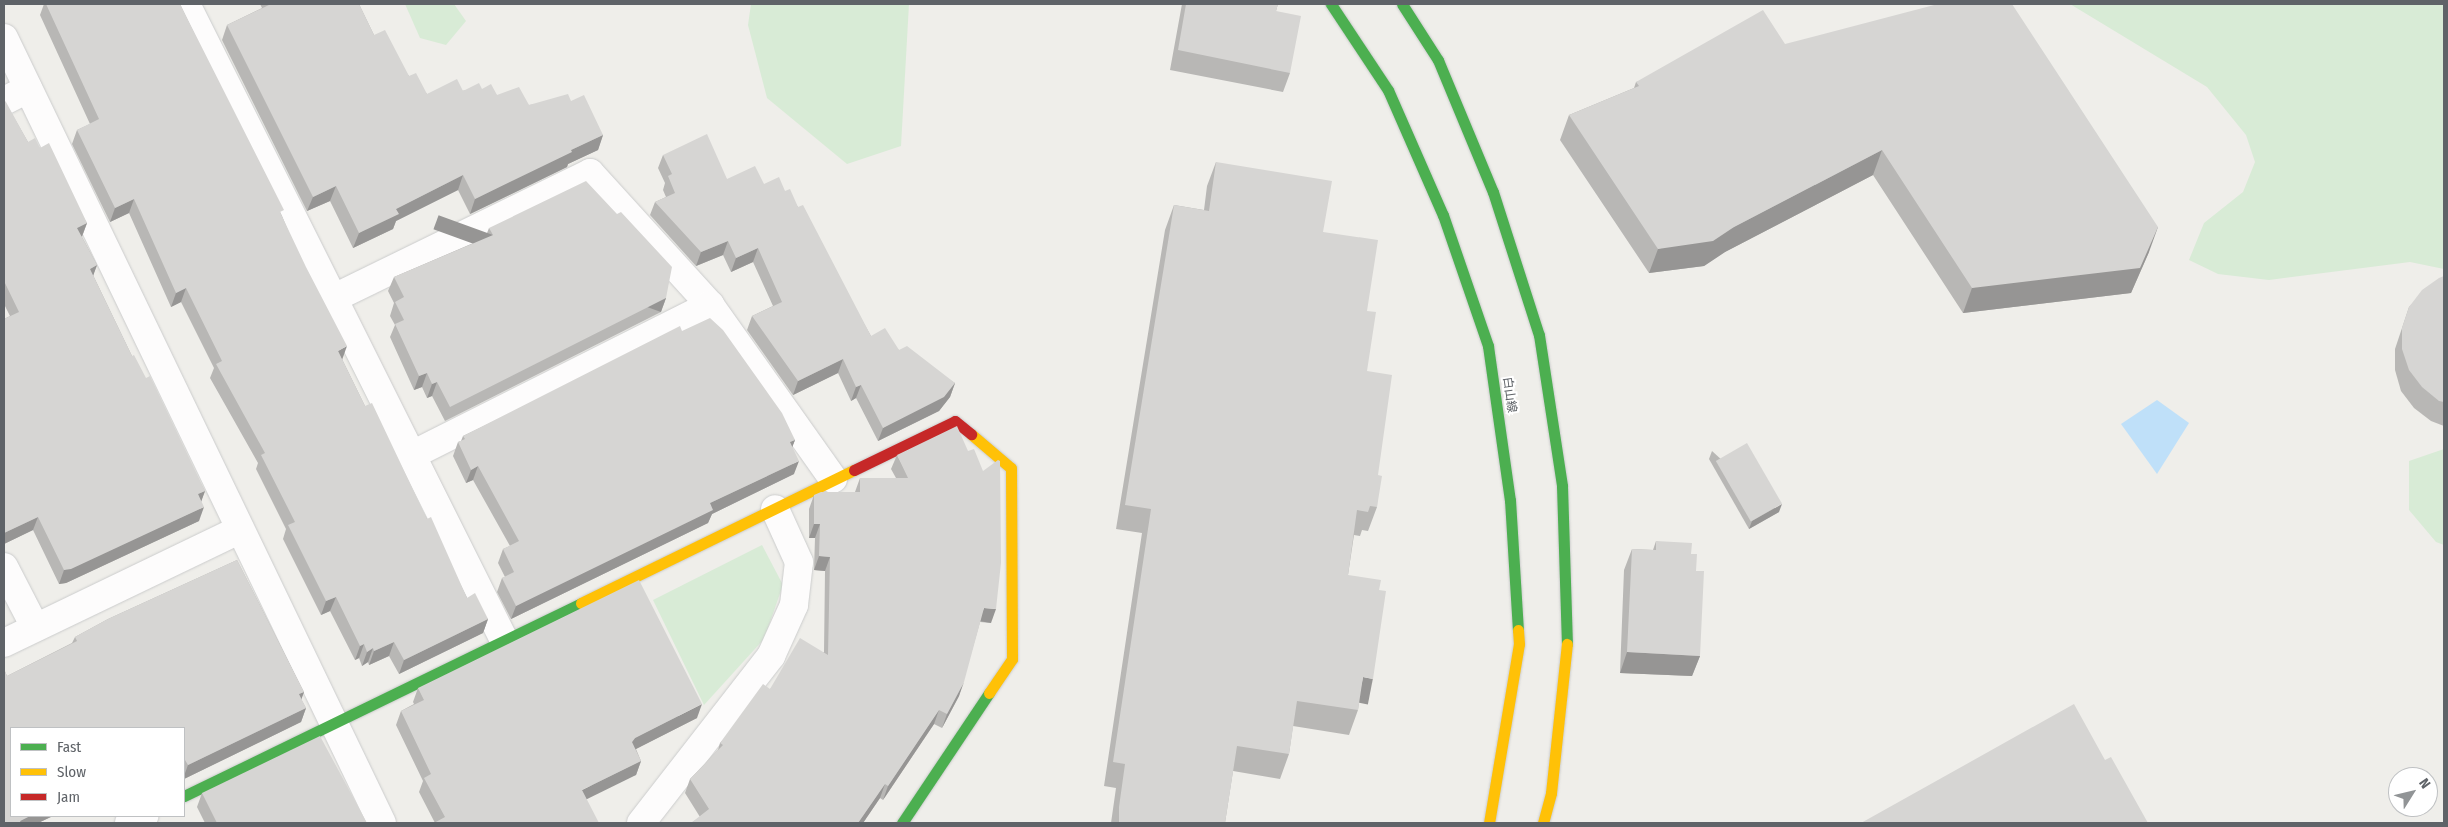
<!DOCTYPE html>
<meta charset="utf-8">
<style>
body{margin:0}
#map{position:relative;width:2448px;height:827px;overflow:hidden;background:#efeeea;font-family:"Fira Sans Condensed","Noto Sans JP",sans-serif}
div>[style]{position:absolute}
.green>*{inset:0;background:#d8ebd6}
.water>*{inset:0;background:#bfe0f9}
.roads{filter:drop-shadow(0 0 1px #cbcccc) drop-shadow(0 0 1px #cbcccc)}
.street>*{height:28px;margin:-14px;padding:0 14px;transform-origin:14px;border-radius:14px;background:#fdfcfc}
.fast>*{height:11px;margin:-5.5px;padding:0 5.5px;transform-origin:5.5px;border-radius:5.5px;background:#4caf50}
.slow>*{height:11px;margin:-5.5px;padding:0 5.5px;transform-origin:5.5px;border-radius:5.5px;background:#ffc107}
.jam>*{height:11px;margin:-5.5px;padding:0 5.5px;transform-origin:5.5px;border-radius:5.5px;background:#c62828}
.wall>*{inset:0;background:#b8b7b5}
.shaded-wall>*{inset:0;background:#969594;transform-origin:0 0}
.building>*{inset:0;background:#d6d5d3;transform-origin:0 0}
span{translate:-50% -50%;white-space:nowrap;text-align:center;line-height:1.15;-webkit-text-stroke:4px #fff;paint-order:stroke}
.street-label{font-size:12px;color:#5f6368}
.frame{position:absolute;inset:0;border:5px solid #5f6368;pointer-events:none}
.legend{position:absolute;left:10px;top:727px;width:175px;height:90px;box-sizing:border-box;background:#fff;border:1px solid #bfc1c3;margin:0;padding:6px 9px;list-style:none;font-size:15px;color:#5f6368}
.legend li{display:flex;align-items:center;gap:10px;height:25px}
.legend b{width:25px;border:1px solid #bfc1c3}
.north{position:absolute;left:2388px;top:767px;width:50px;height:50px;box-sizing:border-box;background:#fff;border:1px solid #bfc1c3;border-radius:50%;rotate:54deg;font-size:14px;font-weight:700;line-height:20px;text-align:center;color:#5f6368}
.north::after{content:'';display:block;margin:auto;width:18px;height:22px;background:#919496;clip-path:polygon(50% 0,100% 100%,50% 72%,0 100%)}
</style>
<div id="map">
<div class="green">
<i style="clip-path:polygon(405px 4px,454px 4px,466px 21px,446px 45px,420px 38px)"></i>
<i style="clip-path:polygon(751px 4px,909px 4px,901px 146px,847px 164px,767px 98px,748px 25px)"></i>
<i style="clip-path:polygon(2070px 4px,2444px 4px,2444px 269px,2410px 262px,2269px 280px,2218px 274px,2189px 260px,2204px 223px,2243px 192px,2255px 162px,2246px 135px,2207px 87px)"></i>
<i style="clip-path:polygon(2444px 449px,2444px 545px,2436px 542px,2409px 510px,2409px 461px)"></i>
<i style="clip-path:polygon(762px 545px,783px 585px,764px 639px,704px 705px,653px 600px)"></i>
</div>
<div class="water">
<i style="clip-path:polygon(2157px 400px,2189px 423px,2157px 474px,2121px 424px)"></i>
</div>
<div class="roads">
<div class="street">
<i style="left:186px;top:4px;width:711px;rotate:63.43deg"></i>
<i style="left:4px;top:38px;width:871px;rotate:64.29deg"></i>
<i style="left:4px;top:101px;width:27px;rotate:-27deg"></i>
<i style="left:334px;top:298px;width:285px;rotate:-26deg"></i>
<i style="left:590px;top:173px;width:178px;rotate:47.7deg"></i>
<i style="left:710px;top:305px;width:213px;rotate:54.7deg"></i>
<i style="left:412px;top:455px;width:334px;rotate:-26.7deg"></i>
<i style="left:4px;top:567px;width:68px;rotate:62.7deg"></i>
<i style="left:4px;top:643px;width:261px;rotate:-25.7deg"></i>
<i style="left:129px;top:823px;width:17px;rotate:-25deg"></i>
<i style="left:641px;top:823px;width:212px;rotate:-52.1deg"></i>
<i style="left:771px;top:656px;width:56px;rotate:-65.7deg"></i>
<i style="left:794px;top:605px;width:43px;rotate:-83.4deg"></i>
<i style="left:799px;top:562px;width:58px;rotate:-114.4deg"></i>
</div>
<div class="fast">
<i style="left:1331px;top:4px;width:103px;rotate:56.5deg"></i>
<i style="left:1388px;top:90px;width:137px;rotate:66.3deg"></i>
<i style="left:1443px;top:215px;width:139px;rotate:71deg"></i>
<i style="left:1488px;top:346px;width:156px;rotate:81.9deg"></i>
<i style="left:1510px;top:500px;width:130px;rotate:86.5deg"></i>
<i style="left:1402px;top:4px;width:67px;rotate:57.3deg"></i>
<i style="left:1438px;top:60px;width:143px;rotate:67.4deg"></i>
<i style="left:1493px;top:192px;width:150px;rotate:72.2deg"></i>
<i style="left:1539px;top:335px;width:153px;rotate:81.3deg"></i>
<i style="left:1562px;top:486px;width:158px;rotate:88.2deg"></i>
<i style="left:184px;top:796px;width:441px;rotate:-25.9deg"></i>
<i style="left:902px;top:823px;width:156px;rotate:-56.2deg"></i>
</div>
<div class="slow">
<i style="left:971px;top:434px;width:52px;rotate:40.4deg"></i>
<i style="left:1011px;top:468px;width:191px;rotate:89.7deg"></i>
<i style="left:1012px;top:659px;width:41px;rotate:124.1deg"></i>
<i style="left:581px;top:603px;width:304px;rotate:-26deg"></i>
<i style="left:1489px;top:823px;width:181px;rotate:-80.5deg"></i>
<i style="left:1519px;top:644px;width:14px;rotate:-94deg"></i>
<i style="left:1543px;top:823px;width:31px;rotate:-75deg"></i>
<i style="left:1551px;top:793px;width:150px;rotate:-83.9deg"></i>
</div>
<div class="jam">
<i style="left:854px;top:470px;width:112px;rotate:-25.9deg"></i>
<i style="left:955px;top:421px;width:21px;rotate:39deg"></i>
</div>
</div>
<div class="wall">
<i style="clip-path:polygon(44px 4px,180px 4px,282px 216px,342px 359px,365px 406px,427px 519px,467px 598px,488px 619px,483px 633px,399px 674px,389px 656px,369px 665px,368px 662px,362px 666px,359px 658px,355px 660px,330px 611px,321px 615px,283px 539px,286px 529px,256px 469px,258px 463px,210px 378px,214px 368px,181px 302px,171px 307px,129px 213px,110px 222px,72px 144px,77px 130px,90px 124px,40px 15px)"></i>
<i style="clip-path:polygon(260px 4px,359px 4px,374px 35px,409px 76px,427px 94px,482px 89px,497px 95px,529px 105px,571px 101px,603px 135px,598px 150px,568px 164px,567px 167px,470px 214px,458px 190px,396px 221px,393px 229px,353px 248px,330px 201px,307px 211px,222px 40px,227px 25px,262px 8px)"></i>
<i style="clip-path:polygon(1182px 4px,1278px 4px,1276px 11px,1290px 73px,1283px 92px,1170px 70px)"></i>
<i style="clip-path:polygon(1785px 44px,2149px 252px,2131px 293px,1963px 313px,1873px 175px,1725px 252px,1704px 266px,1649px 273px,1560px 140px,1569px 115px,1634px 88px,1636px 82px)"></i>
<i style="clip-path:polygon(4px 100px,28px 142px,40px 148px,87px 223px,82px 237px,97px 265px,93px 275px,132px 356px,205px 491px,201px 501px,199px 521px,66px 583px,59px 584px,33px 530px,4px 544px,4px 319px,10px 316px,4px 304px)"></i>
<i style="clip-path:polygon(663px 155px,727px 179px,764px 184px,785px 191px,798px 207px,871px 336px,899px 350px,955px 383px,950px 397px,939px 411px,878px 441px,856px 398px,851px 401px,838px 373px,793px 395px,747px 330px,752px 316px,773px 306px,753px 262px,731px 272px,723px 255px,696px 266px,650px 215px,655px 202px,666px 197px,663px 190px,665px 183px,658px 168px)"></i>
<i style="clip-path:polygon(1216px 162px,1323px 232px,1367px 311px,1367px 371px,1378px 475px,1377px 507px,1368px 531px,1362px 530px,1360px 536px,1354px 535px,1348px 575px,1364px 703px,1359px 702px,1358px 710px,1349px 735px,1293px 726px,1289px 754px,1280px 779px,1233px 771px,1225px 823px,1111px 823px,1116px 788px,1104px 786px,1142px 533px,1116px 529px,1165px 230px,1174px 205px,1204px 210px,1207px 186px)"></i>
<i style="clip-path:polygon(489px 228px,666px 298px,661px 312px,445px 421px,432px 396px,427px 398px,422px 387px,414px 390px,390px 337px,395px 325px,390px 316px,394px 303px,388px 291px,394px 277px,485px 238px)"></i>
<i style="clip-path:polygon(2444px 276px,2444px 426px,2431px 421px,2414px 408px,2401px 391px,2395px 370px,2395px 349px,2409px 307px)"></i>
<i style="clip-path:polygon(682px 331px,795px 440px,792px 447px,794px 474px,712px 514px,708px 523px,511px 619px,497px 592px,502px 578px,505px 577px,498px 563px,503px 549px,510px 546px,473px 480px,466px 483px,453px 456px,458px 442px,461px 441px,463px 436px)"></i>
<i style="clip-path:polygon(1712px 451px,1779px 512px,1749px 529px,1709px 459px)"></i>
<i style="clip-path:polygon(897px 455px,991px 623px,980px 622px,959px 696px,942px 728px,934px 724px,883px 800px,880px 798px,863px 823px,691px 823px,700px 817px,685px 793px,690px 779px,718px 750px,720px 743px,770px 689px,824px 652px,825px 571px,814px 570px,815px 538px,809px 538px,809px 509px,814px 495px,855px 492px,860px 478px,896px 478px,891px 469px)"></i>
<i style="clip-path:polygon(1656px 541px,1691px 554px,1696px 571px,1700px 656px,1692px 676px,1620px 673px,1624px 570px,1632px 549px,1653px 550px)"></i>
<i style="clip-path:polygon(237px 560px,304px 692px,301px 699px,306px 708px,301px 722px,184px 779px,184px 728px,11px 728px,11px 816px,53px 816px,38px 823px,4px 823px,4px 669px,7px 676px,72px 643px,75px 637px,108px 619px)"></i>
<i style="clip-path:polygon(418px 688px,697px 718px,636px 749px,641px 761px,636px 775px,435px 823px,419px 792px,423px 781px,396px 725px,401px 711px,414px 704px,413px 702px)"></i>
<i style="clip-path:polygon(202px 793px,367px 823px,205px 823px,197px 807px)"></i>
</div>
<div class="shaded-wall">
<i style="clip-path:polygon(603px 135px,598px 150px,568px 164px,567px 167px,470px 214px,475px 199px,571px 150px)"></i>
<i style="clip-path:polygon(1882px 150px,1873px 175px,1725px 252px,1704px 266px,1649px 273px,1658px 249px,1734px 227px)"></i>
<i style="clip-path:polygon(463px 175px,458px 190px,396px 221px,393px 229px,353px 248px,359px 233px,396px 209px)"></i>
<i style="clip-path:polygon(336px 186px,330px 201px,307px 211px,313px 197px)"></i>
<i style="clip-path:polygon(134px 199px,129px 213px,110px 222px,115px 208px)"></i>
<i style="clip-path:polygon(87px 223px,82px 236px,72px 241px,77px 228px)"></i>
<i style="clip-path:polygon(2158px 227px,2149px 252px,2131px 293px,1963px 313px,1972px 288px)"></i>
<i style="clip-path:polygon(728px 241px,723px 255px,696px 266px,701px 252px)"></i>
<i style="clip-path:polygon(758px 248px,753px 262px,731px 272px,736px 258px)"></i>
<i style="clip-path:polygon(97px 265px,92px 279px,90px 269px)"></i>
<i style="clip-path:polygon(186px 288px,181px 302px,171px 307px,176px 293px)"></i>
<i style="left:666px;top:298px;width:15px;height:242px;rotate:110deg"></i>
<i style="clip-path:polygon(347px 346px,342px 360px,338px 351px)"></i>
<i style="clip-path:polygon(843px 359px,838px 373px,793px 395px,798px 381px)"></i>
<i style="clip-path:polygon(427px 373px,422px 387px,414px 390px,419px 376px)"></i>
<i style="clip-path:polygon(437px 382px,432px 396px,427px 398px,432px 384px)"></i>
<i style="clip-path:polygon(955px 383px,950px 397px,939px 411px,878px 441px,883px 428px)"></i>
<i style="clip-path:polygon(861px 385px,856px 398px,851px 401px,856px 387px)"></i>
<i style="clip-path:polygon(795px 440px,790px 453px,790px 442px)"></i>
<i style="clip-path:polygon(799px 461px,794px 474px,712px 514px,708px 523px,511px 619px,516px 606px,710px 503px)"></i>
<i style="clip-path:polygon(478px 466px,473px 480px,466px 483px,471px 470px)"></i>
<i style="clip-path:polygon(205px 491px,200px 505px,198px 494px)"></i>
<i style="clip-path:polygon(1782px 504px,1779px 512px,1749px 529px,1752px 521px)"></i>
<i style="clip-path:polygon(204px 507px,199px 521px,66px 583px,59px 584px,64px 570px)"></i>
<i style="clip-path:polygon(38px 517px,33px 530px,4px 544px,4px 533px)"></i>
<i style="clip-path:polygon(814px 524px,820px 524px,815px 538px,809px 538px)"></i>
<i style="clip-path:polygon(819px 556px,830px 557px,825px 571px,814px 570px)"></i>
<i style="clip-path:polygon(336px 597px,330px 611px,321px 615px,326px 601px)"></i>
<i style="clip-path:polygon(984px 608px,996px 609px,991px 623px,979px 621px)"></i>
<i style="clip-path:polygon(488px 619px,483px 633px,399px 674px,404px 660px)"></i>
<i style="clip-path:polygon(394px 642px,389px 656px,369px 665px,374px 651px)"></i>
<i style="clip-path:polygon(364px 644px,359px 658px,355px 660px,360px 646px)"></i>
<i style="clip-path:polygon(373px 648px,368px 662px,362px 666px,367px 652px)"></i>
<i style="clip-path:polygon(1627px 652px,1700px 656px,1692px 676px,1620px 673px)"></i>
<i style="left:1363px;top:677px;width:10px;height:26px;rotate:11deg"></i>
<i style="clip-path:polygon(964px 682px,959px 696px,942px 728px,947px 714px)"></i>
<i style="clip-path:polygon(304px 692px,299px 706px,299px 694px)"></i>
<i style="clip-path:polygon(702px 704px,697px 718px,630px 752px,632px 742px,635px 738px)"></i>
<i style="clip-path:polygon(306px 708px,301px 722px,184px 779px,184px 776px,188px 765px)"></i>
<i style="clip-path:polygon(939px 710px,934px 724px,883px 800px,888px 786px)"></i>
<i style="clip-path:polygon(641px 761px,636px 775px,577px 804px,582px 790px)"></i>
<i style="clip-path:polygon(885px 784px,880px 798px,863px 823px,858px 823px)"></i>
<i style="clip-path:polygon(30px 816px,53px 816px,38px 823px,19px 823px,20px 821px)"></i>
</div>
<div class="building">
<i style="clip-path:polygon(46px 4px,180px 4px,284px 210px,280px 212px,306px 267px,347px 346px,338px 351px,365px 406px,372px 403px,427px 519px,431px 517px,467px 598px,475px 593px,488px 619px,404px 660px,394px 642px,374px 651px,373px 648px,367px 652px,364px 644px,360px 646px,336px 597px,326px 601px,288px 525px,295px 522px,261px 455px,265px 453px,216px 364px,222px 361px,186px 288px,176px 293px,134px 199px,115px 208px,77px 130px,99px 119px)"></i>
<i style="clip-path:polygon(271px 4px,359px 4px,374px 35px,385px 30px,409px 76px,416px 73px,427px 94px,457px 79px,463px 91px,479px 83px,482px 89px,491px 84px,497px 95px,519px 87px,529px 105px,568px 94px,571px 101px,584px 95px,603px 135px,571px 150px,572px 152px,475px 199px,463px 175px,396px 209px,399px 214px,359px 233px,336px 186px,313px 197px,227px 25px)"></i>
<i style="clip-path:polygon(1186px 4px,1278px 4px,1276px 11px,1301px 16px,1290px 73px,1178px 50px)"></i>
<i style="clip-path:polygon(1938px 4px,2012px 4px,2158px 227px,2140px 268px,1972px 288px,1882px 150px,1734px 227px,1713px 241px,1658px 249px,1569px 115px,1639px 86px,1636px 82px,1763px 10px,1785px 44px)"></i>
<i style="clip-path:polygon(4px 100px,6px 102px,28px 142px,35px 138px,40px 148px,49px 143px,87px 223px,77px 228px,97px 265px,90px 269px,132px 356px,134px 355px,146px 378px,150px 376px,205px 491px,198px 494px,204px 507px,71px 569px,64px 570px,38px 517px,4px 533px,4px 319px,19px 312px,4px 281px)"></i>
<i style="clip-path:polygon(707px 134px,727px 179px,755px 166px,764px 184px,779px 177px,785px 191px,790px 189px,798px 207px,803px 205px,871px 336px,885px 328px,899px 350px,907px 346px,955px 383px,944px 397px,883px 428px,861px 385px,856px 387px,843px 359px,798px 381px,752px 316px,782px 302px,758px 248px,736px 258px,728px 241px,701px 252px,655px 202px,675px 193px,668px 176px,672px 174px,663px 155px)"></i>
<i style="clip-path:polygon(1216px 162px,1332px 181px,1323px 232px,1378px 240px,1367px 311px,1376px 312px,1367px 371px,1392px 375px,1378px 475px,1382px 476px,1377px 507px,1370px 506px,1368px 512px,1357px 510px,1348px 575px,1381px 580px,1379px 590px,1386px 591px,1373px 679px,1363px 677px,1358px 710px,1297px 701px,1289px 754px,1237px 746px,1225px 823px,1119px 823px,1119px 807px,1125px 764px,1113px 762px,1151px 509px,1125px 505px,1174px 205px,1209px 211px)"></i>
<i style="clip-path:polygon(586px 181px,617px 214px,621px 212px,672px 267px,666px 298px,450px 407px,437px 382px,432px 384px,427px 373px,419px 376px,395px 324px,404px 320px,395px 302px,404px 297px,394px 277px,493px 235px,489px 228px)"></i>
<i style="clip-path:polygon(2444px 276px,2444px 402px,2439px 401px,2422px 387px,2409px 370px,2402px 349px,2402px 328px,2409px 307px,2422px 290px,2439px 278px)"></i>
<i style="clip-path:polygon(710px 318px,723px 330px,782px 413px,795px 440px,790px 442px,799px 461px,710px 503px,713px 510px,516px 606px,502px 578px,514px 572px,503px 549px,519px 541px,478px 466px,471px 470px,458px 442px,465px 439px,463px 436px,680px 326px,682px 331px)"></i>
<i style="clip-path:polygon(957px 426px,968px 451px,974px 449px,983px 471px,998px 460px,1000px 461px,1001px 563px,996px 609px,984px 608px,964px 682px,947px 714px,939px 710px,888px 786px,885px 784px,858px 823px,691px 823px,709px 809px,690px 779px,723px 745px,720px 743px,763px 684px,770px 689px,800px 638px,828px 655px,830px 557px,819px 556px,820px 524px,814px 524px,814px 495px,821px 492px,860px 492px,860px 478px,908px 478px,897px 455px)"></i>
<i style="left:1747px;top:443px;width:70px;height:36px;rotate:60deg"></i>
<i style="clip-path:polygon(1656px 541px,1692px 543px,1691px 554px,1697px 554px,1696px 571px,1704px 571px,1700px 656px,1627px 652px,1632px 549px,1656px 550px)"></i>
<i style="clip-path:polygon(237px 560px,304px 692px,299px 694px,306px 708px,188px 765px,185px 760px,184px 761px,184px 728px,11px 728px,11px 816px,30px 816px,20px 821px,21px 823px,4px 823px,4px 669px,7px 676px,77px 641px,75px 637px,108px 619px)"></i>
<i style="clip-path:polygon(639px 580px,702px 704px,635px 738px,632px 742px,641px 761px,582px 790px,599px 823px,434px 823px,445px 817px,424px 778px,431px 774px,401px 711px,424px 700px,418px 688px)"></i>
<i style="clip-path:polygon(2074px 704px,2105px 760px,2111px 757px,2148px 823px,1861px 823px)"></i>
<i style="clip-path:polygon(320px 736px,367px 823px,217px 823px,202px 793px)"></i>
</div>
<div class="street-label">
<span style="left:1509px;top:395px;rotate:82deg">白山線</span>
</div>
<div class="frame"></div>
<ul class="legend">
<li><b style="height:6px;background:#4caf50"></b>Fast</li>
<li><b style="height:6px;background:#ffc107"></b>Slow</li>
<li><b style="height:6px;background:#c62828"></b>Jam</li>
</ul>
<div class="north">N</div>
</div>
